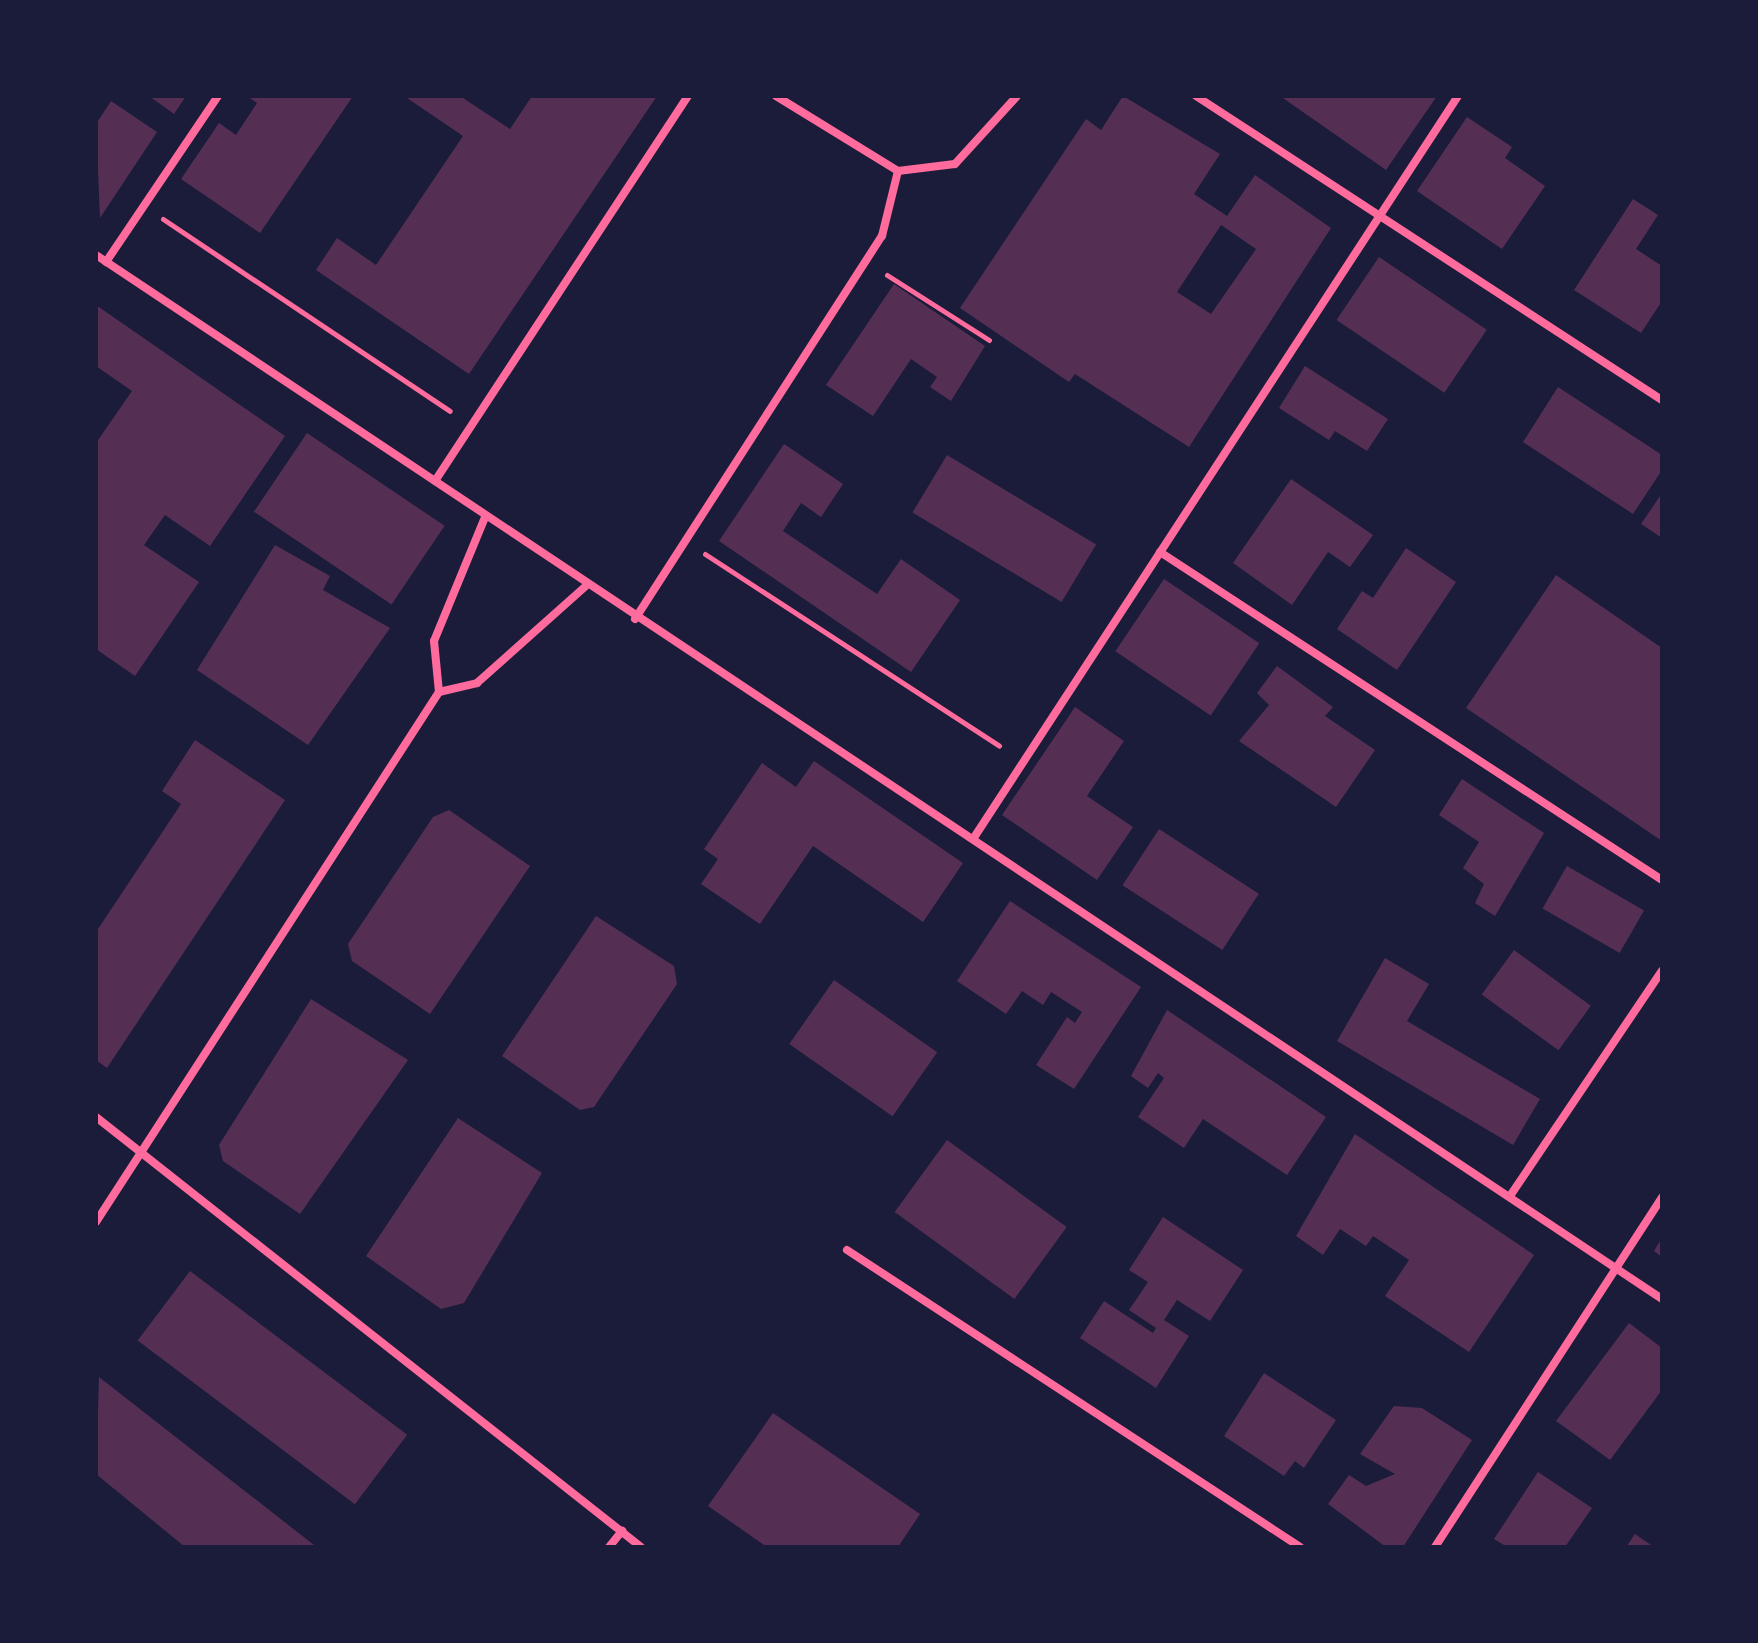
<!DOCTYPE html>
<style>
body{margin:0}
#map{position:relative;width:1758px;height:1643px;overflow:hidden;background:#1b1b3a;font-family:"PT Sans Narrow",sans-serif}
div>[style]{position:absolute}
.building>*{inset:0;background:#542f53;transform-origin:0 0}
.path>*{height:5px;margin:-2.5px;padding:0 2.5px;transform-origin:2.5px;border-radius:2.5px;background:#ff6b9d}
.minor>*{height:8px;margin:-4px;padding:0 4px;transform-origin:4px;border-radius:4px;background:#ff6b9d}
span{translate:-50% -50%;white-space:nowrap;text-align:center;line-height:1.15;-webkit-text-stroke:8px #1b1b3a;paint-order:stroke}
.frame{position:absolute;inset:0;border:98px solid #1b1b3a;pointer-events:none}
</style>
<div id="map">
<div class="building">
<i style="clip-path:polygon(149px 96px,186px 96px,174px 114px)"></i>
<i style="clip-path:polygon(247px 96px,353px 96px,260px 233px,181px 179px,219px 123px,236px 135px,257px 103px)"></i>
<i style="clip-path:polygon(404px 96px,460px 96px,510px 129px,532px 96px,657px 96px,469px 374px,316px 270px,337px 238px,376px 265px,463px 136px)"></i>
<i style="clip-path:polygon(evenodd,1123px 96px,1220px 154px,1194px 194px,1227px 216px,1255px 175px,1331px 228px,1189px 447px,1075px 374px,1069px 382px,960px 308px,1086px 119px,1101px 130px,1123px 96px,1221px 225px,1256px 249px,1211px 314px,1177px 292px,1221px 225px)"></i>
<i style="clip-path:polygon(1280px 96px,1437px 96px,1386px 170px)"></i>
<i style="clip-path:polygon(111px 101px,157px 132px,100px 218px,96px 124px)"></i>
<i style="clip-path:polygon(1467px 117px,1512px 147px,1505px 158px,1545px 186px,1502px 249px,1417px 191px)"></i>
<i style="clip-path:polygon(1633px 199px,1658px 215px,1636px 249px,1662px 266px,1662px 301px,1641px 333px,1574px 290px)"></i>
<i style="left:1379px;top:257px;width:130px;height:76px;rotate:34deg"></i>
<i style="clip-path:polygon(894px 284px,985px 346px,951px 401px,930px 387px,937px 377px,911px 359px,873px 416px,826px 385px)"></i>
<i style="clip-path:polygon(96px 305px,285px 436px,210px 546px,165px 515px,144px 545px,199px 582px,135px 676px,96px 649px,96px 443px,132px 391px,96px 366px)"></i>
<i style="clip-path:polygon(1305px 366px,1388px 419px,1367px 451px,1335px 431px,1329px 440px,1279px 408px)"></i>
<i style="clip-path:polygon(1558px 387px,1662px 455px,1662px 470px,1633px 514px,1523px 442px)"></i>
<i style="left:307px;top:433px;width:166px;height:95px;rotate:34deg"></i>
<i style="clip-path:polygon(784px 444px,843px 484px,821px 517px,801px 503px,783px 531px,877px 594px,901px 559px,960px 600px,911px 672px,719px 541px)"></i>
<i style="left:947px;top:455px;width:174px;height:67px;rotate:31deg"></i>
<i style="clip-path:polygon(1291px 479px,1373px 535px,1350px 567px,1328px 552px,1292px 605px,1233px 563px)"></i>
<i style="clip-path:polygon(1662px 493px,1662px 538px,1641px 524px)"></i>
<i style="clip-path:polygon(275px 545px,330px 576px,323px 590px,390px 628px,308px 745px,197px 670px)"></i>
<i style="clip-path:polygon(1406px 548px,1456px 582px,1397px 670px,1337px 629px,1362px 591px,1373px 598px)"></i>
<i style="clip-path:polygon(1556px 575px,1662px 648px,1662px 841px,1466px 708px)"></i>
<i style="left:1164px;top:579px;width:115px;height:87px;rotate:34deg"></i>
<i style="clip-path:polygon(1277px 666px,1333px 707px,1325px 716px,1375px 750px,1336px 807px,1239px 741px,1269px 705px,1257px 693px)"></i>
<i style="clip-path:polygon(1075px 707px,1124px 741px,1087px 796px,1133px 827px,1097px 880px,1002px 815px)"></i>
<i style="clip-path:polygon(195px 740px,285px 800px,107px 1068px,96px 1060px,96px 932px,181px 804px,162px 791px)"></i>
<i style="clip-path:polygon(814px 761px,963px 863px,923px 922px,813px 846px,760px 924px,701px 884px,718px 859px,704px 849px,762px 763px,796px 787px)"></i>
<i style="clip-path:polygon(1462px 779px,1544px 833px,1495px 916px,1475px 903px,1484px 884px,1463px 868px,1479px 842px,1439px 815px)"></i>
<i style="clip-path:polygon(449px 810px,530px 866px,430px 1014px,352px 961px,348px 944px,433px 817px)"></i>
<i style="left:1159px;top:829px;width:119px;height:67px;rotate:33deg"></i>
<i style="left:1567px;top:866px;width:89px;height:49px;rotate:30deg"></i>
<i style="clip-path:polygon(1010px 901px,1141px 987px,1074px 1089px,1036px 1065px,1067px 1017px,1075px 1023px,1082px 1012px,1051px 992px,1043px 1005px,1022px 991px,1006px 1014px,957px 981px)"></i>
<i style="clip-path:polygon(596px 916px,674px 966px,677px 984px,594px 1107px,580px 1110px,502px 1056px)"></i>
<i style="left:1514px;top:950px;width:95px;height:55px;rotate:36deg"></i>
<i style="clip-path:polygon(1385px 958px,1429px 984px,1407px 1021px,1540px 1099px,1513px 1145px,1337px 1041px)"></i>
<i style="left:834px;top:980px;width:126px;height:78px;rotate:35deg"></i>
<i style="clip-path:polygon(311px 999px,408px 1060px,300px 1214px,223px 1161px,219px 1145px)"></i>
<i style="clip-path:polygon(1167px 1010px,1326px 1117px,1287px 1175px,1203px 1119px,1184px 1148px,1138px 1117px,1164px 1078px,1158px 1073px,1148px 1088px,1131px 1076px)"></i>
<i style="clip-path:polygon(458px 1118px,542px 1173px,464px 1303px,441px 1309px,366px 1256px)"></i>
<i style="clip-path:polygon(1355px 1134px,1534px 1255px,1469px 1352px,1385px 1296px,1409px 1260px,1373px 1236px,1366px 1246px,1340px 1229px,1323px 1255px,1296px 1236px)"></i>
<i style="left:947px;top:1140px;width:148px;height:89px;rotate:36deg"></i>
<i style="clip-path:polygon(1163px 1217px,1243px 1270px,1210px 1321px,1177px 1300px,1164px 1320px,1189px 1336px,1156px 1388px,1080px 1338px,1104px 1301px,1153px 1333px,1156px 1328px,1129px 1310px,1148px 1282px,1129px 1270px)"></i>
<i style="clip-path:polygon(1662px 1238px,1662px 1257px,1654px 1251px)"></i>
<i style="left:190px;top:1271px;width:272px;height:87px;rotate:37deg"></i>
<i style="clip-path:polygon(1629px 1323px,1662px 1348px,1662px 1390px,1610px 1460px,1556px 1421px)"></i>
<i style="clip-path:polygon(1264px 1373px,1336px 1420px,1304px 1468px,1295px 1461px,1284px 1476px,1224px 1436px)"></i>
<i style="clip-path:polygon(99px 1377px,314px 1545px,185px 1547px,96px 1474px)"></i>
<i style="clip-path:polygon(1394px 1406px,1422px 1408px,1472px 1440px,1403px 1547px,1386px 1547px,1328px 1504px,1349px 1475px,1366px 1486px,1395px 1474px,1360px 1454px)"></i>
<i style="clip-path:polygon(773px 1413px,920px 1514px,898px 1547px,767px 1547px,708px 1506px)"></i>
<i style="clip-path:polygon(1538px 1472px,1592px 1508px,1565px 1547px,1507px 1547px,1494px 1539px)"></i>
<i style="clip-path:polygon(1635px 1534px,1654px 1547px,1626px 1547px)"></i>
</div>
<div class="path">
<i style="left:163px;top:219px;width:345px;rotate:33.8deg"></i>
<i style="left:887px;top:275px;width:121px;rotate:32.5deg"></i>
<i style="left:705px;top:554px;width:351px;rotate:33.1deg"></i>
</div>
<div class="minor">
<i style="left:776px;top:96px;width:143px;rotate:31.6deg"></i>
<i style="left:898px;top:171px;width:57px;rotate:-7deg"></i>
<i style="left:955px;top:164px;width:92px;rotate:-47.6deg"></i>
<i style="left:1196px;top:96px;width:556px;rotate:33.12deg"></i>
<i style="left:96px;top:255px;width:1882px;rotate:33.69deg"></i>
<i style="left:106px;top:262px;width:200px;rotate:-56deg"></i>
<i style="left:435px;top:481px;width:461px;rotate:-56.7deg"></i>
<i style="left:1160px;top:552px;width:600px;rotate:33.16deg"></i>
<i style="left:635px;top:619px;width:456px;rotate:-57.2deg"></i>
<i style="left:882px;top:236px;width:67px;rotate:-76.2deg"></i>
<i style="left:439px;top:692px;width:51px;rotate:-95.6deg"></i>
<i style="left:434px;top:641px;width:134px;rotate:-67.6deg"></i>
<i style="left:439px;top:692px;width:39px;rotate:-13deg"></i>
<i style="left:477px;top:683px;width:146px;rotate:-41.7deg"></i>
<i style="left:975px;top:836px;width:884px;rotate:-56.87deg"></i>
<i style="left:96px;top:1117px;width:694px;rotate:38.27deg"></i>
<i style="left:1510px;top:1196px;width:272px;rotate:-56deg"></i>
<i style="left:96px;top:1222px;width:631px;rotate:-57.09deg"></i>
<i style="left:847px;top:1250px;width:542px;rotate:33.25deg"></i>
<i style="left:609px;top:1547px;width:21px;rotate:-51deg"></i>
<i style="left:1435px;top:1547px;width:417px;rotate:-57deg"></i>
</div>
<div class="frame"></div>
</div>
